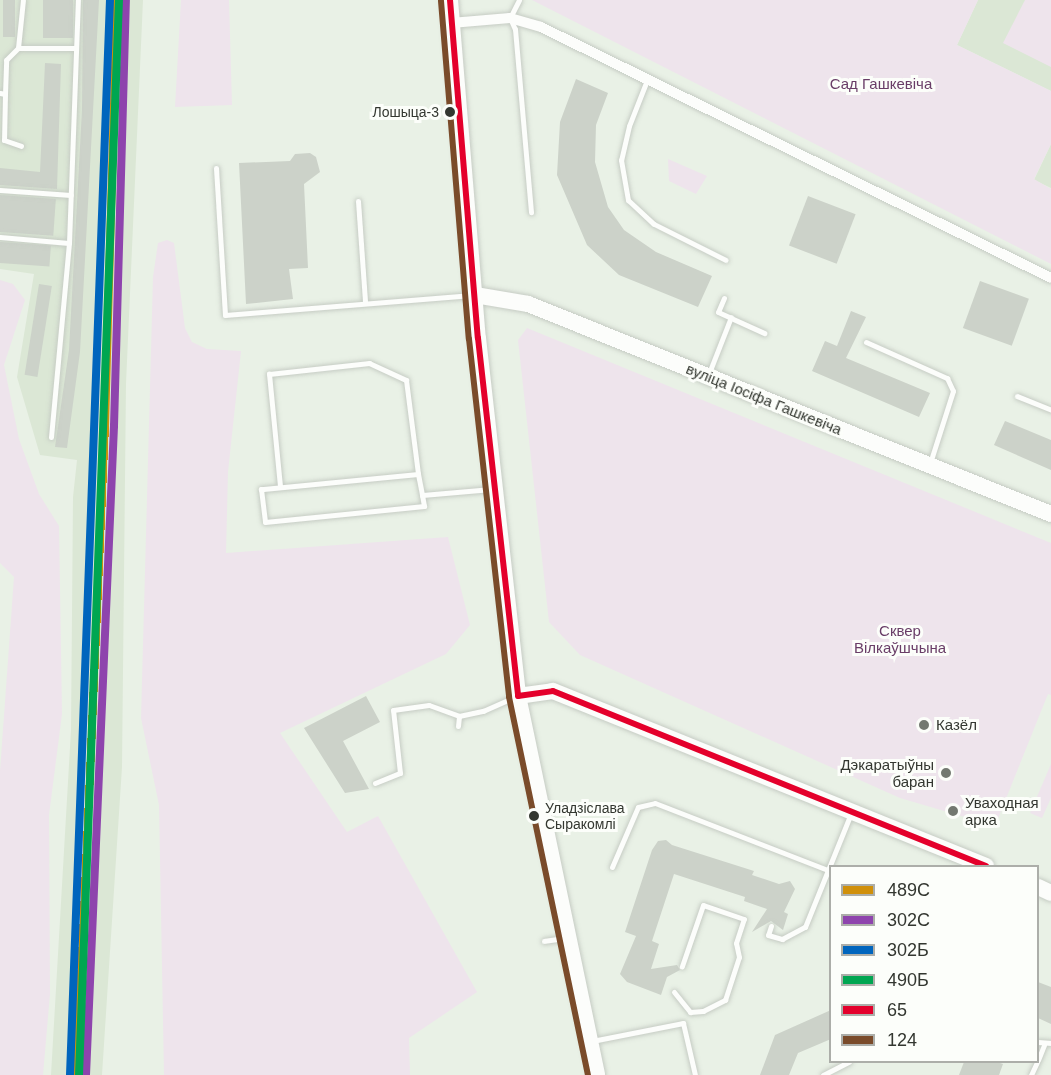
<!DOCTYPE html>
<meta charset="utf-8">
<style>
body{margin:0}
#map{position:relative;width:1051px;height:1075px;overflow:hidden;background:#e9f1e6;font-family:Arial,sans-serif}
div>[style]{position:absolute}
.built>*{inset:0;background:#dbe7d5}
.green>*{inset:0;background:#eee4ec}
.building>*{inset:0;background:#ccd2c9;transform-origin:0 0}
.roads{filter:drop-shadow(0 0 2px #c6ccc4) drop-shadow(0 0 2px #c6ccc4)}
.lane>*{height:5px;margin:-2.5px;padding:0 2.5px;transform-origin:2.5px;border-radius:2.5px;background:#fcfdfb}
.street>*{height:10px;margin:-5px;padding:0 5px;transform-origin:5px;border-radius:5px;background:#fcfdfb}
.secondary>*{height:16px;margin:-8px;padding:0 8px;transform-origin:8px;border-radius:8px;background:#fcfdfb}
.bus-1>*{height:6px;margin:-3px;padding:0 3px;transform-origin:3px;border-radius:3px;background:#e4002b}
.bus-2>*{height:6px;margin:-3px;padding:0 3px;transform-origin:3px;border-radius:3px;background:#7a4b2a}
.rail-1>*{height:8px;margin:-4px;padding:0 4px;transform-origin:4px;border-radius:4px;background:#d0900a}
.rail-2>*{height:8px;margin:-4px;padding:0 4px;transform-origin:4px;border-radius:4px;background:#8e44ad}
.rail-3>*{height:8px;margin:-4px;padding:0 4px;transform-origin:4px;border-radius:4px;background:#0065bd}
.rail-4>*{height:8px;margin:-4px;padding:0 4px;transform-origin:4px;border-radius:4px;background:#00a651}
.dots>*{width:16px;height:16px;translate:-50% -50%;box-sizing:border-box;border:3px solid #fcfefa;border-radius:50%}
span{translate:-50% -50%;white-space:nowrap;text-align:center;line-height:1.15;-webkit-text-stroke:6px #fcfefa;paint-order:stroke}
.bus-label{font-size:14px;color:#333730}
.right{translate:-100% -50%;text-align:right}
.left{translate:0 -50%;text-align:left}
.park-label{font-size:15px;color:#693d67}
.street-label{font-size:15px;color:#333730}
.poi-label{font-size:15px;color:#333730}
.legend{position:absolute;left:829px;top:865px;width:210px;height:198px;box-sizing:border-box;background:#fcfefa;border:2px solid #acaea9;margin:0;padding:8px 10px;list-style:none;font-size:18px;color:#333730}
.legend li{display:flex;align-items:center;gap:12px;height:30px}
.legend b{width:30px;border:2px solid #acaea9}
</style>
<div id="map">
<div class="built">
<i style="clip-path:polygon(0 0,143px 0,126px 384px,122px 767px,102px 1075px,51px 1075px,71px 730px,73px 497px,77px 460px,40px 455px,17px 377px,34px 274px,0 269px)"></i>
<i style="clip-path:polygon(978px 0,1051px 0,1051px 91px,957px 45px)"></i>
<i style="clip-path:polygon(1051px 144px,1051px 188px,1034px 180px)"></i>
</div>
<div class="green">
<i style="clip-path:polygon(181px 0,229px 0,232px 105px,175px 107px)"></i>
<i style="clip-path:polygon(532px 0,978px 0,957px 45px,1051px 91px,1051px 144px,1034px 179px,1051px 189px,1051px 264px)"></i>
<i style="clip-path:polygon(1025px 0,1051px 0,1051px 67px,1003px 43px)"></i>
<i style="clip-path:polygon(668px 159px,707px 176px,696px 194px,669px 181px)"></i>
<i style="clip-path:polygon(167px 240px,174px 243px,185px 328px,192px 342px,207px 349px,241px 351px,228px 472px,226px 553px,448px 537px,470px 625px,446px 654px,280px 733px,347px 832px,378px 816px,477px 992px,409px 1038px,410px 1075px,164px 1075px,159px 805px,141px 718px,153px 277px,158px 243px)"></i>
<i style="clip-path:polygon(0 280px,13px 284px,25px 300px,4px 365px,19px 439px,39px 494px,59px 526px,62px 714px,49px 815px,50px 994px,43px 1075px,0 1075px,0 771px,14px 577px,0 563px)"></i>
<i style="clip-path:polygon(527px 328px,1051px 543px,1051px 695px,1048px 694px,995px 826px,900px 798px,580px 655px,549px 622px,518px 340px)"></i>
<i style="clip-path:polygon(1051px 764px,1051px 798px,1042px 818px,1030px 813px)"></i>
</div>
<div class="building">
<i style="left:3px;top:0;width:12px;height:37px"></i>
<i style="left:43px;top:0;width:30px;height:38px"></i>
<i style="clip-path:polygon(83px 0,99px 0,80px 352px,67px 448px,55px 447px,69px 350px,82px 110px)"></i>
<i style="clip-path:polygon(45px 63px,61px 64px,57px 189px,0 185px,0 168px,40px 172px)"></i>
<i style="clip-path:polygon(576px 79px,608px 93px,596px 125px,595px 162px,608px 207px,624px 230px,656px 252px,712px 276px,698px 307px,619px 275px,587px 245px,557px 175px,560px 122px)"></i>
<i style="clip-path:polygon(310px 153px,316px 157px,320px 172px,304px 184px,308px 268px,289px 269px,293px 299px,246px 304px,239px 163px,290px 161px,295px 154px)"></i>
<i style="left:0;top:195px;width:56px;height:37px;rotate:4deg"></i>
<i style="left:808px;top:196px;width:51px;height:53px;rotate:21deg"></i>
<i style="left:0;top:242px;width:51px;height:21px;rotate:4deg"></i>
<i style="left:980px;top:281px;width:52px;height:50px;rotate:20deg"></i>
<i style="left:39px;top:284px;width:13px;height:92px;rotate:9deg"></i>
<i style="clip-path:polygon(851px 311px,866px 317px,846px 358px,930px 393px,919px 417px,812px 371px,825px 341px,837px 346px)"></i>
<i style="clip-path:polygon(1005px 421px,1051px 440px,1051px 470px,994px 445px)"></i>
<i style="clip-path:polygon(366px 696px,380px 722px,343px 741px,369px 789px,345px 793px,304px 728px)"></i>
<i style="clip-path:polygon(666px 840px,672px 845px,754px 871px,752px 875px,779px 884px,790px 881px,795px 889px,784px 912px,788px 914px,783px 930px,771px 921px,752px 932px,767px 909px,744px 901px,745px 897px,674px 874px,652px 941px,659px 944px,651px 969px,677px 965px,680px 970px,667px 977px,661px 995px,627px 982px,620px 974px,636px 936px,625px 932px,652px 850px,658px 841px)"></i>
<i style="clip-path:polygon(1038px 982px,1051px 987px,1051px 1024px,1038px 1018px)"></i>
<i style="clip-path:polygon(831px 1010px,831px 1039px,798px 1053px,789px 1075px,760px 1075px,775px 1035px)"></i>
<i style="clip-path:polygon(964px 1062px,997px 1062px,1003px 1064px,999px 1075px,959px 1075px)"></i>
</div>
<div class="roads">
<div class="lane">
<i style="left:519px;top:0;width:20px;rotate:117deg"></i>
<i style="left:510px;top:18px;width:12px;rotate:66deg"></i>
<i style="left:515px;top:29px;width:184px;rotate:85deg"></i>
<i style="left:18px;top:48px;width:48px;rotate:-84.1deg"></i>
<i style="left:647px;top:80px;width:49px;rotate:111.4deg"></i>
<i style="left:629px;top:126px;width:35px;rotate:103deg"></i>
<i style="left:621px;top:160px;width:41px;rotate:80.1deg"></i>
<i style="left:628px;top:200px;width:35px;rotate:43deg"></i>
<i style="left:654px;top:224px;width:80px;rotate:26.6deg"></i>
<i style="left:0;top:93px;width:5px;rotate:11deg"></i>
<i style="left:5px;top:94px;width:46px;rotate:91.2deg"></i>
<i style="left:4px;top:140px;width:18px;rotate:19deg"></i>
<i style="left:5px;top:94px;width:34px;rotate:-88deg"></i>
<i style="left:6px;top:60px;width:17px;rotate:-45deg"></i>
<i style="left:18px;top:48px;width:57px"></i>
<i style="left:216px;top:168px;width:147px;rotate:86.5deg"></i>
<i style="left:225px;top:315px;width:248px;rotate:-4.6deg"></i>
<i style="left:0;top:190px;width:71px;rotate:4deg"></i>
<i style="left:358px;top:201px;width:101px;rotate:86deg"></i>
<i style="left:0;top:237px;width:69px;rotate:5deg"></i>
<i style="left:724px;top:298px;width:15px;rotate:113deg"></i>
<i style="left:718px;top:312px;width:51px;rotate:24.5deg"></i>
<i style="left:866px;top:342px;width:89px;rotate:24deg"></i>
<i style="left:947px;top:378px;width:14px;rotate:65deg"></i>
<i style="left:953px;top:391px;width:76px;rotate:107.7deg"></i>
<i style="left:709px;top:373px;width:60px;rotate:-68.6deg"></i>
<i style="left:1017px;top:396px;width:37px;rotate:22deg"></i>
<i style="left:51px;top:437px;width:195px;rotate:-84.7deg"></i>
<i style="left:69px;top:243px;width:243px;rotate:-87.9deg"></i>
<i style="left:418px;top:474px;width:21px;rotate:79deg"></i>
<i style="left:280px;top:486px;width:113px;rotate:-95.6deg"></i>
<i style="left:269px;top:374px;width:101px;rotate:-6.3deg"></i>
<i style="left:369px;top:363px;width:41px;rotate:24.7deg"></i>
<i style="left:406px;top:380px;width:95px;rotate:82.7deg"></i>
<i style="left:418px;top:474px;width:158px;rotate:174.5deg"></i>
<i style="left:261px;top:489px;width:33px;rotate:83deg"></i>
<i style="left:265px;top:522px;width:160px;rotate:-5.7deg"></i>
<i style="left:424px;top:506px;width:11px;rotate:-100deg"></i>
<i style="left:422px;top:495px;width:70px;rotate:-4.9deg"></i>
<i style="left:458px;top:726px;width:10px;rotate:-84deg"></i>
<i style="left:459px;top:716px;width:25px;rotate:-12deg"></i>
<i style="left:483px;top:711px;width:37px;rotate:-24deg"></i>
<i style="left:375px;top:783px;width:27px;rotate:-22deg"></i>
<i style="left:400px;top:773px;width:63px;rotate:-96.3deg"></i>
<i style="left:393px;top:710px;width:36px;rotate:-8deg"></i>
<i style="left:429px;top:705px;width:32px;rotate:20deg"></i>
<i style="left:612px;top:867px;width:65px;rotate:-66.6deg"></i>
<i style="left:638px;top:807px;width:17px;rotate:-13deg"></i>
<i style="left:655px;top:803px;width:188px;rotate:21.2deg"></i>
<i style="left:771px;top:926px;width:9px;rotate:108deg"></i>
<i style="left:768px;top:935px;width:15px;rotate:16deg"></i>
<i style="left:782px;top:939px;width:26px;rotate:-28deg"></i>
<i style="left:805px;top:927px;width:123px;rotate:-68deg"></i>
<i style="left:544px;top:941px;width:22px;rotate:-8deg"></i>
<i style="left:674px;top:992px;width:26px;rotate:51deg"></i>
<i style="left:690px;top:1012px;width:13px;rotate:-4deg"></i>
<i style="left:703px;top:1011px;width:25px;rotate:-27deg"></i>
<i style="left:725px;top:1000px;width:45px;rotate:-72deg"></i>
<i style="left:739px;top:957px;width:14px;rotate:-102deg"></i>
<i style="left:736px;top:943px;width:25px;rotate:-72deg"></i>
<i style="left:744px;top:919px;width:43px;rotate:-161.1deg"></i>
<i style="left:703px;top:905px;width:65px;rotate:109deg"></i>
<i style="left:592px;top:1041px;width:93px;rotate:-11.2deg"></i>
<i style="left:683px;top:1023px;width:53px;rotate:77deg"></i>
<i style="left:1038px;top:1042px;width:13px;rotate:4deg"></i>
<i style="left:1038px;top:1060px;width:16px;rotate:-68deg"></i>
<i style="left:823px;top:1075px;width:29px;rotate:-27deg"></i>
<i style="left:1031px;top:1075px;width:14px;rotate:-65deg"></i>
</div>
<div class="street">
<i style="left:451px;top:23px;width:59px;rotate:-4.8deg"></i>
<i style="left:510px;top:18px;width:32px;rotate:16deg"></i>
<i style="left:541px;top:27px;width:568px;rotate:26.2deg"></i>
</div>
<div class="secondary">
<i style="left:450px;top:0;width:339px;rotate:85.3deg"></i>
<i style="left:478px;top:338px;width:360px;rotate:83.6deg"></i>
<i style="left:518px;top:696px;width:387px;rotate:78.2deg"></i>
<i style="left:475px;top:295px;width:54px;rotate:9.6deg"></i>
<i style="left:528px;top:304px;width:564px;rotate:21.88deg"></i>
<i style="left:518px;top:696px;width:35px;rotate:-8deg"></i>
<i style="left:553px;top:691px;width:467px;rotate:22deg"></i>
<i style="left:1038px;top:887px;width:14px;rotate:25deg"></i>
</div>
</div>
<div class="bus-1">
<i style="left:450px;top:0;width:339px;rotate:85.3deg"></i>
<i style="left:478px;top:338px;width:360px;rotate:83.6deg"></i>
<i style="left:518px;top:696px;width:35px;rotate:-8deg"></i>
<i style="left:553px;top:691px;width:467px;rotate:22deg"></i>
</div>
<div class="bus-2">
<i style="left:441px;top:1px;width:339px;rotate:85.3deg"></i>
<i style="left:469px;top:339px;width:360px;rotate:83.6deg"></i>
<i style="left:509px;top:697px;width:386px;rotate:78.2deg"></i>
</div>
<div class="rail-1">
<i style="left:77px;top:1075px;width:650px;rotate:-87.53deg"></i>
<i style="left:105px;top:426px;width:426px;rotate:-88.4deg"></i>
</div>
<div class="rail-2">
<i style="left:86px;top:1075px;width:650px;rotate:-87.53deg"></i>
<i style="left:114px;top:426px;width:426px;rotate:-88.4deg"></i>
</div>
<div class="rail-3">
<i style="left:70px;top:1075px;width:1076px;rotate:-87.87deg"></i>
</div>
<div class="rail-4">
<i style="left:79px;top:1075px;width:1076px;rotate:-87.87deg"></i>
</div>
<div class="dots">
<i style="left:450px;top:112px;background:#333730"></i>
<i style="left:924px;top:725px;background:#737870"></i>
<i style="left:946px;top:773px;background:#737870"></i>
<i style="left:953px;top:811px;background:#737870"></i>
<i style="left:534px;top:816px;background:#333730"></i>
</div>
<div class="bus-label">
<span class="right" style="left:439px;top:112px">Лошыца-3</span>
<span class="left" style="left:545px;top:816px">Уладзіслава<br>Сыракомлі</span>
</div>
<div class="park-label">
<span style="left:881px;top:84px">Сад Гашкевіча</span>
<span style="left:900px;top:639px">Сквер<br>Вілкаўшчына</span>
</div>
<div class="street-label">
<span style="left:764px;top:399px;rotate:22deg">вуліца Іосіфа Гашкевіча</span>
</div>
<div class="poi-label">
<span class="left" style="left:936px;top:725px">Казёл</span>
<span class="right" style="left:934px;top:773px">Дэкаратыўны<br>баран</span>
<span class="left" style="left:965px;top:811px">Уваходная<br>арка</span>
</div>
<ul class="legend">
<li><b style="height:8px;background:#d0900a"></b>489С</li>
<li><b style="height:8px;background:#8e44ad"></b>302С</li>
<li><b style="height:8px;background:#0065bd"></b>302Б</li>
<li><b style="height:8px;background:#00a651"></b>490Б</li>
<li><b style="height:8px;background:#e4002b"></b>65</li>
<li><b style="height:8px;background:#7a4b2a"></b>124</li>
</ul>
</div>
